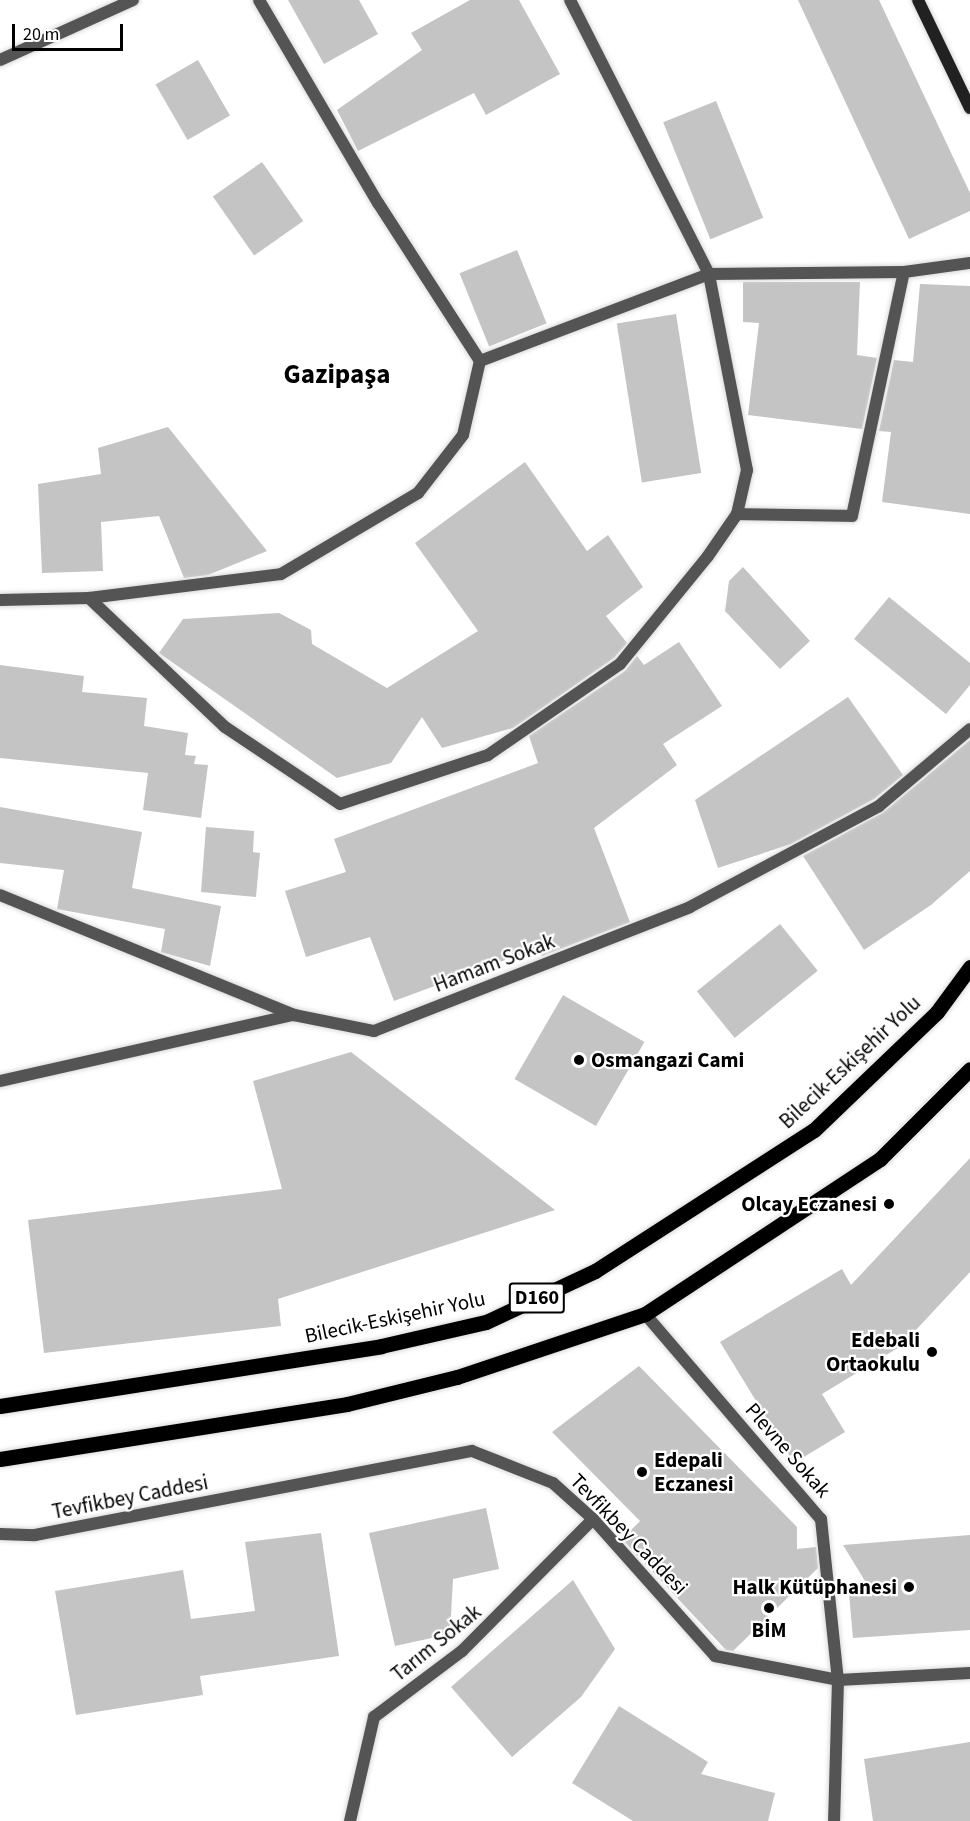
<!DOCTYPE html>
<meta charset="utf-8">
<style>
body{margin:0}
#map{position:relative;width:970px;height:1821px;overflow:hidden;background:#fff;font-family:"Source Sans 3",sans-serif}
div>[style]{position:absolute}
.building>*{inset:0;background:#c4c4c4;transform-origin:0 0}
.roads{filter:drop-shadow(0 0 2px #dbdbdb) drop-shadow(0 0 2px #dbdbdb)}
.street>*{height:12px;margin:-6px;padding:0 6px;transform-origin:6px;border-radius:6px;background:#545454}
.secondary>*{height:12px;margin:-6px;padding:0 6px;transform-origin:6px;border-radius:6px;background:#212121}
.primary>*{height:15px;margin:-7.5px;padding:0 7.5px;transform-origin:7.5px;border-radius:7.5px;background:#000}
.dots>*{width:16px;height:16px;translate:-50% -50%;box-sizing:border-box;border:3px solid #fff;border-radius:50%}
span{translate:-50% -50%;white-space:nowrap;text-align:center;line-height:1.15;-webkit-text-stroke:4.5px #fff;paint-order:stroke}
.shield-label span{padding:2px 4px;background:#fff;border:2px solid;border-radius:4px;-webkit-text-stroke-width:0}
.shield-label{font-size:20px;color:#000;font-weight:700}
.street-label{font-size:21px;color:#000}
.poi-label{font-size:21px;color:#000;font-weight:700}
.left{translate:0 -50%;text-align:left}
.right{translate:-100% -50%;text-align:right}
.district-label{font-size:27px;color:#000;font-weight:700}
.scale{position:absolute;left:12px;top:24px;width:111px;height:27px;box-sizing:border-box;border:3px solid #000;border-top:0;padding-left:8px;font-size:18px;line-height:21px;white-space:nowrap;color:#000;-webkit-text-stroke:4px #fff;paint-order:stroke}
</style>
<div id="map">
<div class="building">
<i style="clip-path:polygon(288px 0,359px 0,378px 34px,324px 64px)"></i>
<i style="clip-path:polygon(470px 0,519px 0,560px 74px,486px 115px,474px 93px,358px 151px,337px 110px,422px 50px,411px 33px)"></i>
<i style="clip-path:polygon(798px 0,879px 0,970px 193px,970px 211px,909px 239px)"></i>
<i style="left:198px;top:60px;width:64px;height:49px;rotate:60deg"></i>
<i style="left:716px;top:101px;width:126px;height:57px;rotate:68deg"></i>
<i style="left:262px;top:162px;width:72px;height:60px;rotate:55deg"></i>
<i style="left:517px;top:250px;width:79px;height:62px;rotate:68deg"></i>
<i style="clip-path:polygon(743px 282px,860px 282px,857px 355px,877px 358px,862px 429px,748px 415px,759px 323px,743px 322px)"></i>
<i style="clip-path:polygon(920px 284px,970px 286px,970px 514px,882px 502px,891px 432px,879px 431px,894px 360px,913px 362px)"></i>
<i style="left:676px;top:314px;width:161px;height:60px;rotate:81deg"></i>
<i style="clip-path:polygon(168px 427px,267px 551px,208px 575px,184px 578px,159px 516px,101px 522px,103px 571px,42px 573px,38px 484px,101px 474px,98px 448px)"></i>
<i style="clip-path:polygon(525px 462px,587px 551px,608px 535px,643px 587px,606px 616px,627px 643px,614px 658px,513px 728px,442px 748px,422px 717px,391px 763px,337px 778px,159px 653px,183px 619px,279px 613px,311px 630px,312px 644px,387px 688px,478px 631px,415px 543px)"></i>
<i style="clip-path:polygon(743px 567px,810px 641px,780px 669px,725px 611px,729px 581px)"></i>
<i style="clip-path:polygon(889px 597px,970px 663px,970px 685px,946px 714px,854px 639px)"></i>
<i style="clip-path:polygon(679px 642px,722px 706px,663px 744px,677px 765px,594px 828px,630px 922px,542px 956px,538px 948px,394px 1001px,370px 937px,306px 957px,285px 891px,346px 872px,334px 839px,538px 763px,529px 736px,625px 671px,637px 656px,644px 665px)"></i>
<i style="clip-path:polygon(0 665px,84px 676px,82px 692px,147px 698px,144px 726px,188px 733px,185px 755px,196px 756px,194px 764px,208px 765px,201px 818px,143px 810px,148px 773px,0 758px)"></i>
<i style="clip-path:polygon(848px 697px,903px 775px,874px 799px,791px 844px,718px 868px,695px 800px)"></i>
<i style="clip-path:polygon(970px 740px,970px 871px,931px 905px,864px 950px,803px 856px,884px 812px)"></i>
<i style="clip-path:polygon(0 807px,142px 832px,132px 888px,221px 906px,210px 966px,161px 952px,165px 929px,57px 909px,64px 870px,0 863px)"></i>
<i style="clip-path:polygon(206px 827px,254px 831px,253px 852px,260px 853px,256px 897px,201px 892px)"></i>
<i style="left:780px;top:924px;width:60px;height:107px;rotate:51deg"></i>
<i style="left:563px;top:995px;width:94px;height:97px;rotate:30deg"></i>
<i style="clip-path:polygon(351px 1052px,555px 1210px,278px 1299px,281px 1326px,44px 1353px,28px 1220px,282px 1189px,253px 1081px)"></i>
<i style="clip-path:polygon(970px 1158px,970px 1272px,901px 1346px,822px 1394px,845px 1432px,794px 1463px,720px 1342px,842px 1269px,851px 1285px)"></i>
<i style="clip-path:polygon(639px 1366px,797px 1527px,797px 1549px,816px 1547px,818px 1568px,733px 1651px,726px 1650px,622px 1539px,640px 1521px,552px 1432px)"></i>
<i style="clip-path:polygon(486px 1508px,499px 1569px,453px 1579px,450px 1634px,395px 1646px,369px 1533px)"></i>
<i style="clip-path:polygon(321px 1533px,339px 1656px,200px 1676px,203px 1695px,76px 1715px,55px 1591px,183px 1570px,191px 1619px,255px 1611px,245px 1542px)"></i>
<i style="clip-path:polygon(970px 1535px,970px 1630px,853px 1638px,849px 1594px,865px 1581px,843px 1545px)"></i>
<i style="clip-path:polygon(573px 1580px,615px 1649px,581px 1697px,512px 1757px,451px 1687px)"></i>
<i style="clip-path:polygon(619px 1706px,708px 1762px,701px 1774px,775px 1793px,768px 1821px,633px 1821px,572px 1783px)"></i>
<i style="clip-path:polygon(970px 1742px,970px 1821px,873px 1821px,864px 1759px)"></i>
</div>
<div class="roads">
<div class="street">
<i style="left:0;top:60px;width:146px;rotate:-24.3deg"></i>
<i style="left:480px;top:361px;width:245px;rotate:-20.8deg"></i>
<i style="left:709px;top:274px;width:195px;rotate:-0.6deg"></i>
<i style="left:904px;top:272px;width:67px;rotate:-7.8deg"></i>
<i style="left:737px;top:514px;width:115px;rotate:1deg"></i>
<i style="left:852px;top:516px;width:249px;rotate:-78deg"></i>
<i style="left:89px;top:598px;width:187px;rotate:43.5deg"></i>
<i style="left:225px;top:727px;width:138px;rotate:33.8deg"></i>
<i style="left:340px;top:804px;width:156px;rotate:-18.3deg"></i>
<i style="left:488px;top:755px;width:160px;rotate:-34.6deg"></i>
<i style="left:620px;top:664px;width:139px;rotate:-50.8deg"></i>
<i style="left:708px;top:556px;width:51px;rotate:-55.4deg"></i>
<i style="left:737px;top:514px;width:45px;rotate:-77.2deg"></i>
<i style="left:747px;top:470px;width:200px;rotate:-101deg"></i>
<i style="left:709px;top:274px;width:307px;rotate:-116.9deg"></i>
<i style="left:0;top:600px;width:89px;rotate:-1.3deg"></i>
<i style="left:89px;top:598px;width:193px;rotate:-7.1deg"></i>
<i style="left:281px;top:574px;width:159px;rotate:-30.6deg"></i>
<i style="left:418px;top:493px;width:73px;rotate:-52.2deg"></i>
<i style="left:463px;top:435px;width:76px;rotate:-77.1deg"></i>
<i style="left:480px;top:361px;width:188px;rotate:-122.8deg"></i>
<i style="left:378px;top:203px;width:235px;rotate:-120.4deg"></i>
<i style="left:0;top:895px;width:318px;rotate:22.2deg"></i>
<i style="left:294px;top:1015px;width:82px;rotate:11.3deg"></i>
<i style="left:374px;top:1031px;width:339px;rotate:-21.4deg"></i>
<i style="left:690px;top:907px;width:214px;rotate:-28.1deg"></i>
<i style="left:879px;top:806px;width:119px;rotate:-40.2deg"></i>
<i style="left:0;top:1081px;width:301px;rotate:-12.7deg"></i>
<i style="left:645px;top:1314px;width:270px;rotate:49.4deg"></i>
<i style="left:821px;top:1519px;width:162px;rotate:84deg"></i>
<i style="left:838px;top:1680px;width:141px;rotate:91.6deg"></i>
<i style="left:0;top:1534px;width:35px;rotate:2deg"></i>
<i style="left:35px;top:1535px;width:445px;rotate:-10.9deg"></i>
<i style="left:472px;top:1451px;width:87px;rotate:21.6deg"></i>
<i style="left:553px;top:1483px;width:54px;rotate:42deg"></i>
<i style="left:593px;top:1519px;width:183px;rotate:48.3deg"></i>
<i style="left:715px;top:1656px;width:125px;rotate:11deg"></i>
<i style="left:838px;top:1680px;width:132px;rotate:-3deg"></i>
<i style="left:350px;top:1821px;width:107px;rotate:-77deg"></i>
<i style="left:374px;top:1717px;width:110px;rotate:-36.9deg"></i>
<i style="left:462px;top:1651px;width:186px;rotate:-45.2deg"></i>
</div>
<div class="secondary">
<i style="left:918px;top:0;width:120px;rotate:64.3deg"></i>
</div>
<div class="primary">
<i style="left:0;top:1406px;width:386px;rotate:-8.9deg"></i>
<i style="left:381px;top:1346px;width:108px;rotate:-12.9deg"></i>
<i style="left:486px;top:1322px;width:120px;rotate:-25.1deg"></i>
<i style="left:595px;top:1271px;width:260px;rotate:-32.8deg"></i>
<i style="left:814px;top:1130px;width:170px;rotate:-43.8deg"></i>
<i style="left:937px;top:1012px;width:56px;rotate:-53.7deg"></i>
<i style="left:0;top:1459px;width:351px;rotate:-9deg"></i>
<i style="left:347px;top:1404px;width:113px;rotate:-13.8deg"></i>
<i style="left:457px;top:1377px;width:198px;rotate:-18.5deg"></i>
<i style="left:645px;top:1314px;width:282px;rotate:-33.4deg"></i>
<i style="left:880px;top:1159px;width:127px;rotate:-45deg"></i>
</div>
</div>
<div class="dots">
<i style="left:579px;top:1060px;background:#000"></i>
<i style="left:889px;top:1204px;background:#000"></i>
<i style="left:932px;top:1352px;background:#000"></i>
<i style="left:642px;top:1472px;background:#000"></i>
<i style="left:909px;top:1587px;background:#000"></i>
<i style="left:769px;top:1608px;background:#000"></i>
</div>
<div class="shield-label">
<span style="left:537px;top:1298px">D160</span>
</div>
<div class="street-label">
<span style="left:494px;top:963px;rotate:-21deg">Hamam Sokak</span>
<span style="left:850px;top:1062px;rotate:-43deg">Bilecik-Eskişehir Yolu</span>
<span style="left:395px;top:1317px;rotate:-12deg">Bilecik-Eskişehir Yolu</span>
<span style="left:788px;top:1450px;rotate:49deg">Plevne Sokak</span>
<span style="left:130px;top:1497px;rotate:-11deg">Tevfikbey Caddesi</span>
<span style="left:629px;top:1534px;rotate:46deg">Tevfikbey Caddesi</span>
<span style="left:436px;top:1643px;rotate:-39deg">Tarım Sokak</span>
</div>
<div class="poi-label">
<span class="left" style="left:591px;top:1060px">Osmangazi Cami</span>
<span class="right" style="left:877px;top:1204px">Olcay Eczanesi</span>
<span class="right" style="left:920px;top:1352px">Edebali<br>Ortaokulu</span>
<span class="left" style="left:654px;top:1472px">Edepali<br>Eczanesi</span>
<span class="right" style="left:897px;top:1587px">Halk Kütüphanesi</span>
<span style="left:769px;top:1630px">BİM</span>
</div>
<div class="district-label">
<span style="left:337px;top:375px">Gazipaşa</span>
</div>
<div class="scale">20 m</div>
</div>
